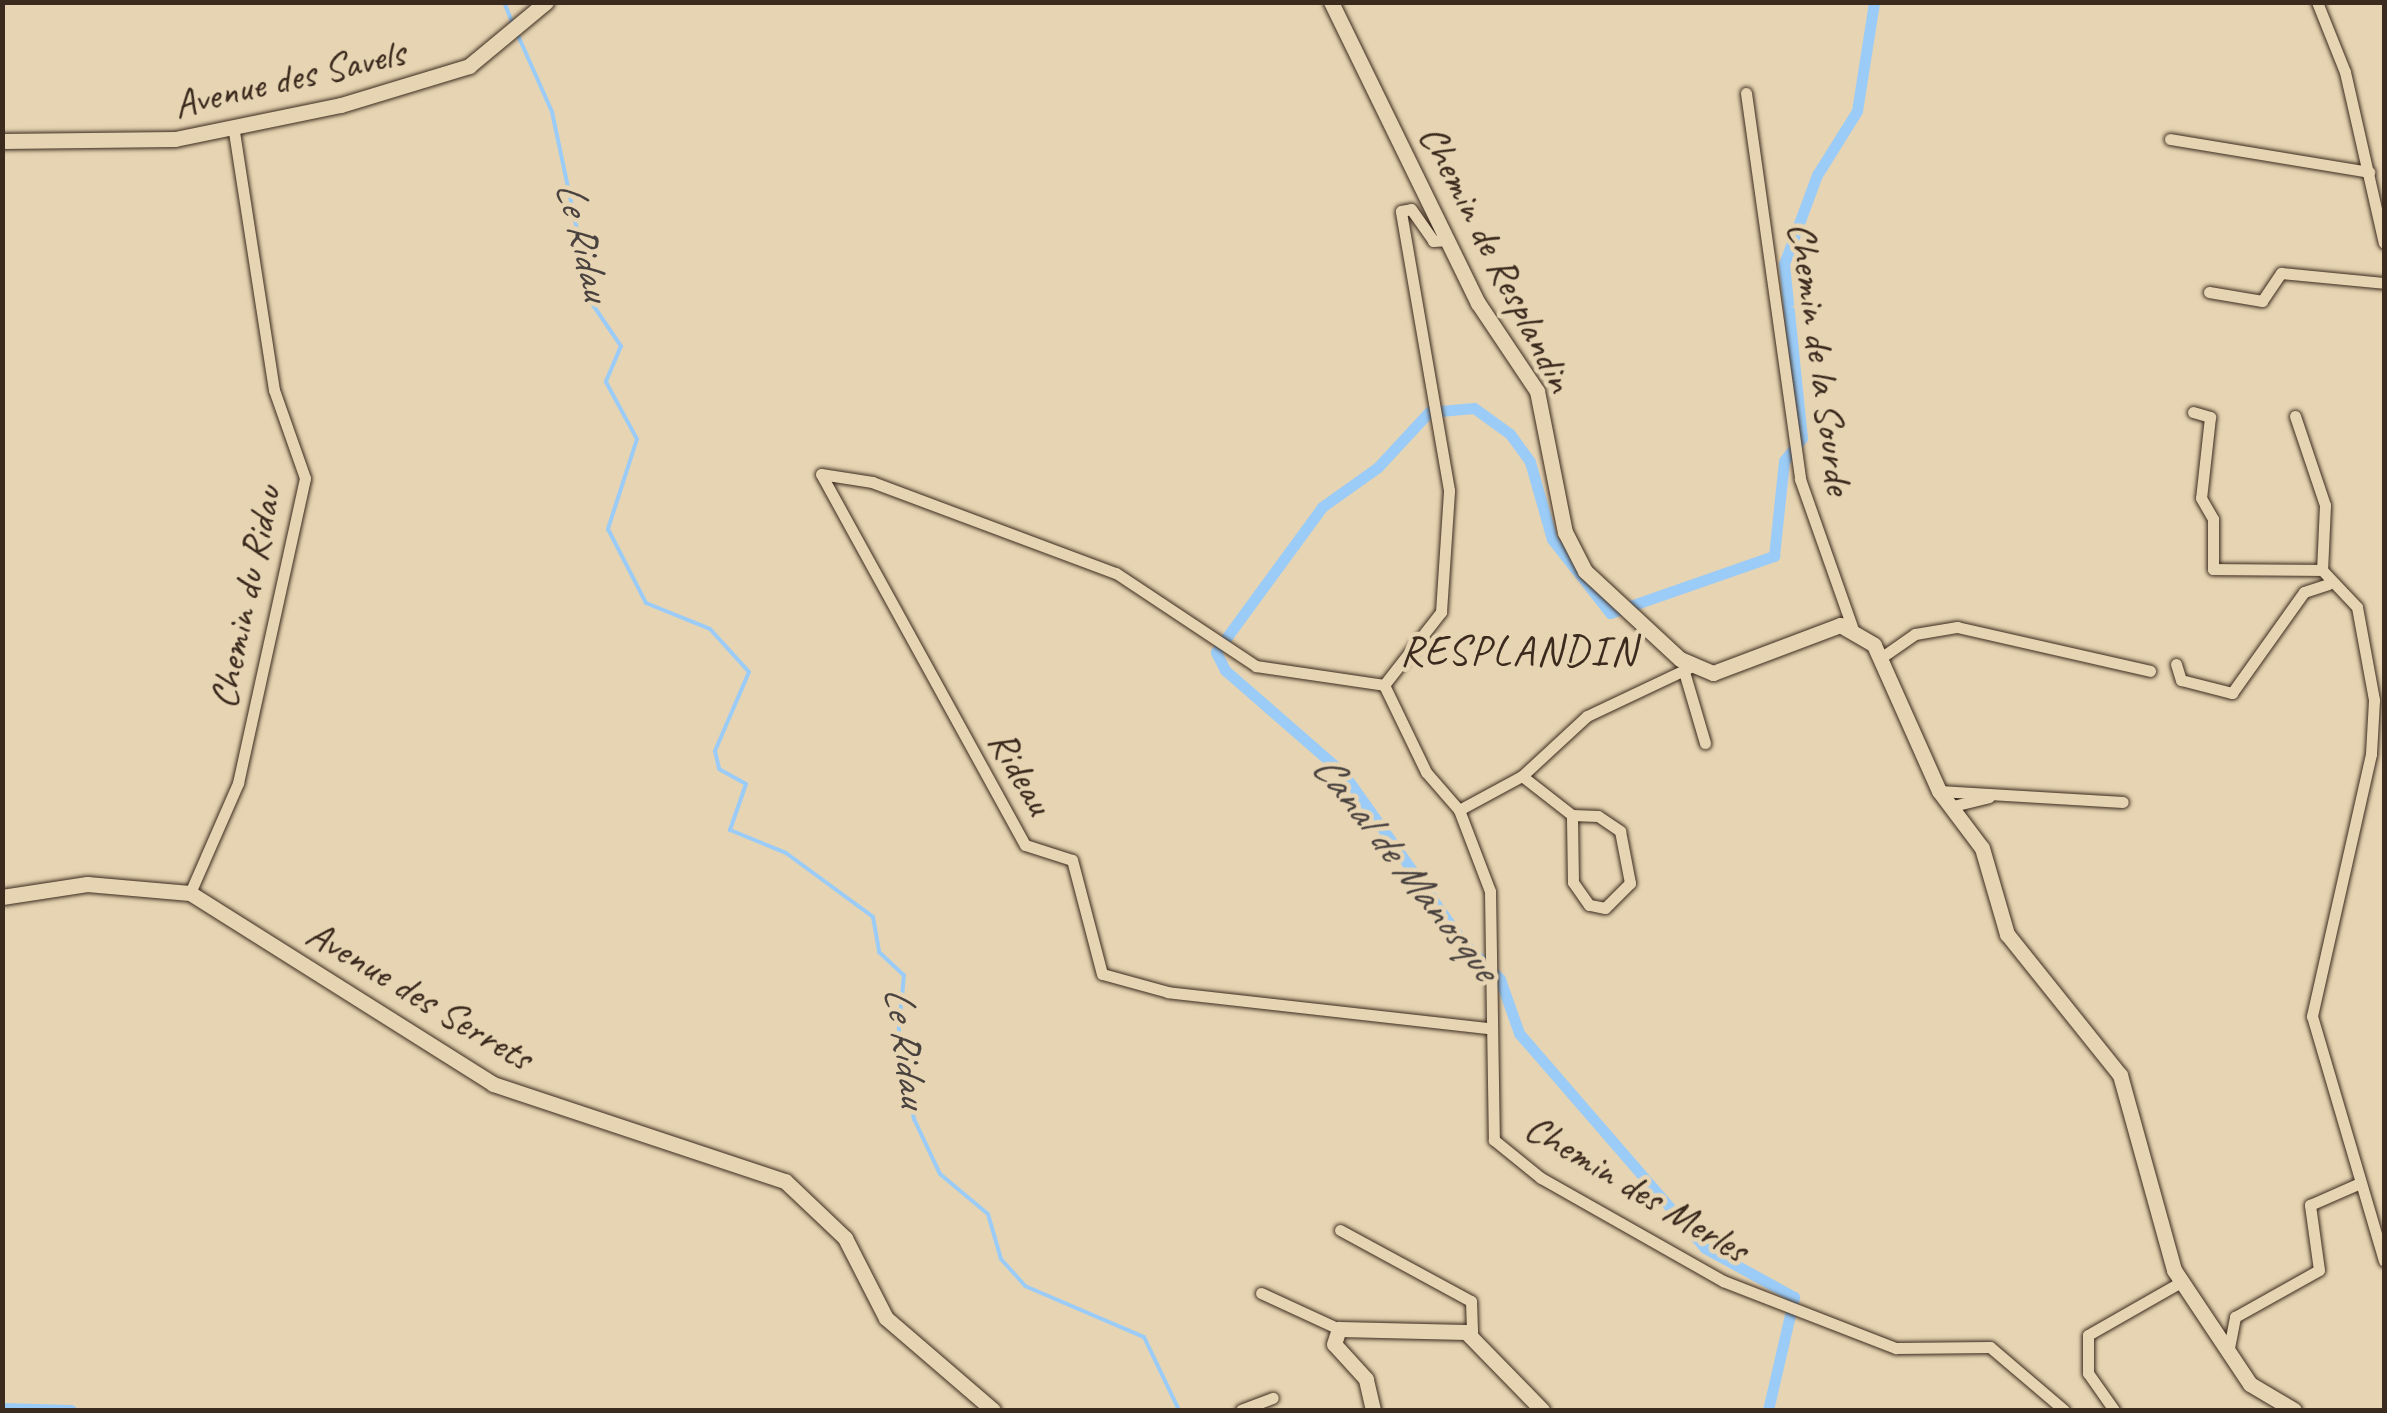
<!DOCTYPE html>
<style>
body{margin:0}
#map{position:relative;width:2387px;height:1413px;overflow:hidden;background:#e7d4b2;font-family:Caveat,sans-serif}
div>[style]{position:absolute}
.stream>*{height:4px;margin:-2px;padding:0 2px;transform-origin:2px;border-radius:2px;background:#9bccf7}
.canal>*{height:11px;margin:-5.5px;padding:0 5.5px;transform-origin:5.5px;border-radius:5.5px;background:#9bccf7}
.roads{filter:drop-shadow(0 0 2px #3b2a1e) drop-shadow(0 0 2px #3b2a1e)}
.street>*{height:11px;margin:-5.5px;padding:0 5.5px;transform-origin:5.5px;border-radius:5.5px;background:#e7d4b2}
.secondary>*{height:15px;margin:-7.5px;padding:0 7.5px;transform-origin:7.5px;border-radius:7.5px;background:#e7d4b2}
span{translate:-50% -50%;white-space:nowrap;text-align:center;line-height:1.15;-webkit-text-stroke:9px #e7d4b2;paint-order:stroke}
.street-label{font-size:40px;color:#3b2a1e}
.water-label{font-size:42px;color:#49423f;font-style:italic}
.neighbourhood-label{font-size:42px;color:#3b2a1e;letter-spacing:2.5px}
.frame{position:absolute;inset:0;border:5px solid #3b2a1e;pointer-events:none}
</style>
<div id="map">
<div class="stream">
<i style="left:504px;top:2px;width:22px;rotate:68deg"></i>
<i style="left:516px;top:31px;width:89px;rotate:66deg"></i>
<i style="left:552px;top:112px;width:197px;rotate:78deg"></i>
<i style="left:593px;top:305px;width:50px;rotate:55.7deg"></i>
<i style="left:621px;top:346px;width:39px;rotate:113deg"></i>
<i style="left:606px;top:382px;width:65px;rotate:61.5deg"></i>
<i style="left:637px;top:439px;width:95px;rotate:107.9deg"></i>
<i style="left:608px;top:529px;width:83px;rotate:62.8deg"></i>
<i style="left:646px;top:603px;width:69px;rotate:22.1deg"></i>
<i style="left:710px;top:629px;width:58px;rotate:47.8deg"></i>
<i style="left:749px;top:672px;width:86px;rotate:113.3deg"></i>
<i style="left:715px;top:751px;width:18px;rotate:77deg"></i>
<i style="left:719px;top:769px;width:31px;rotate:29deg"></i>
<i style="left:746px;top:784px;width:49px;rotate:109.2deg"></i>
<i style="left:730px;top:830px;width:61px;rotate:22.3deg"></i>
<i style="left:786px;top:853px;width:108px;rotate:36.3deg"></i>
<i style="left:873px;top:917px;width:36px;rotate:80deg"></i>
<i style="left:879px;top:952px;width:34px;rotate:43deg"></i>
<i style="left:904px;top:975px;width:63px;rotate:95.4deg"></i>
<i style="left:898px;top:1038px;width:83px;rotate:78.8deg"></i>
<i style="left:914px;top:1119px;width:61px;rotate:64.7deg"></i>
<i style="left:940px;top:1174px;width:62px;rotate:39.8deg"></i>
<i style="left:988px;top:1214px;width:47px;rotate:73.9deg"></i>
<i style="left:1001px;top:1259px;width:36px;rotate:48deg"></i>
<i style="left:1025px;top:1286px;width:129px;rotate:23.2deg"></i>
<i style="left:1144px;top:1337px;width:81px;rotate:64.4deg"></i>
</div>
<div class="canal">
<i style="left:2px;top:1408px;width:69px;rotate:1.7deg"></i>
<i style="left:1768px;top:1410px;width:116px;rotate:-77deg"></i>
<i style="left:1794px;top:1297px;width:102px;rotate:-151.2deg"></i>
<i style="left:1705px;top:1248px;width:284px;rotate:-130.9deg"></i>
<i style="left:1519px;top:1033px;width:57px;rotate:-109.4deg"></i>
<i style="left:1500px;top:979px;width:54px;rotate:-135deg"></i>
<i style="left:1462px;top:941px;width:206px;rotate:-125.3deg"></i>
<i style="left:1343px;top:773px;width:157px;rotate:-138.9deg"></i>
<i style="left:1225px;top:670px;width:20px;rotate:-117deg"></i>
<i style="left:1216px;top:652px;width:180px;rotate:-53.8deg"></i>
<i style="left:1322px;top:507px;width:69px;rotate:-35.5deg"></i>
<i style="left:1378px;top:467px;width:75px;rotate:-47.2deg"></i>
<i style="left:1429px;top:412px;width:45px;rotate:-5.1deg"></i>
<i style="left:1474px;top:408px;width:44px;rotate:35.8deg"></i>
<i style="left:1510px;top:434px;width:34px;rotate:54deg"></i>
<i style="left:1530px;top:462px;width:80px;rotate:74.1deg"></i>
<i style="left:1552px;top:539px;width:94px;rotate:51.9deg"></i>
<i style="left:1610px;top:613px;width:174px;rotate:-19.2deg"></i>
<i style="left:1774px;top:556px;width:96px;rotate:-84deg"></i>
<i style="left:1784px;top:461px;width:29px;rotate:-52deg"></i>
<i style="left:1802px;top:438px;width:175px;rotate:-95.9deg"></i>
<i style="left:1784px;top:264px;width:95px;rotate:-69.7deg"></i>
<i style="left:1817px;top:175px;width:75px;rotate:-58deg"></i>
<i style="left:1857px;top:111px;width:110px;rotate:-81.1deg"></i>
</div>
<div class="roads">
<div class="street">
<i style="left:2317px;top:2px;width:75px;rotate:68.2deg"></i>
<i style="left:2345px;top:72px;width:175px;rotate:77.2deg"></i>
<i style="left:1746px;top:93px;width:390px;rotate:82deg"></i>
<i style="left:1800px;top:479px;width:157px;rotate:70.6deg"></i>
<i style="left:2170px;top:139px;width:202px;rotate:9.4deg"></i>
<i style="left:2209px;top:292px;width:54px;rotate:9.6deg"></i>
<i style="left:2262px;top:301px;width:34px;rotate:-56deg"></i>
<i style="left:2281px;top:273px;width:103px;rotate:5.5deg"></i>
<i style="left:2193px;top:412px;width:18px;rotate:16deg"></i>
<i style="left:2210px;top:417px;width:81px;rotate:96.3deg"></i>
<i style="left:2201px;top:498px;width:24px;rotate:60deg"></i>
<i style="left:2213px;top:519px;width:50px;rotate:90deg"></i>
<i style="left:2213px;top:569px;width:109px;rotate:0.5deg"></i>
<i style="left:2295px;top:416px;width:94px;rotate:71.4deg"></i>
<i style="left:2325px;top:505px;width:65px;rotate:92.6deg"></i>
<i style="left:2322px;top:570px;width:51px;rotate:46.6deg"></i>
<i style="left:2357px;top:607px;width:95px;rotate:79.6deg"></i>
<i style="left:2374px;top:700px;width:54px;rotate:93.2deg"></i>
<i style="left:2371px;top:754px;width:269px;rotate:102.7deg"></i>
<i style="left:2312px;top:1016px;width:255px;rotate:73.6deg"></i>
<i style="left:1882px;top:657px;width:40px;rotate:-34.9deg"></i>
<i style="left:1915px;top:634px;width:43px;rotate:-9.5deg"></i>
<i style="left:1957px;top:627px;width:198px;rotate:12.8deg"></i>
<i style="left:2176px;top:664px;width:17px;rotate:73deg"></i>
<i style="left:2181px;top:680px;width:53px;rotate:14.3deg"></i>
<i style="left:2232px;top:693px;width:124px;rotate:-54.5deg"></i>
<i style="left:2304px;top:592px;width:25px;rotate:-18deg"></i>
<i style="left:1685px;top:675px;width:71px;rotate:73.6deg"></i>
<i style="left:1384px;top:685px;width:93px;rotate:-52deg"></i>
<i style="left:1441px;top:612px;width:122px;rotate:-86.2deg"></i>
<i style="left:1449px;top:490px;width:283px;rotate:-99.8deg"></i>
<i style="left:1401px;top:211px;width:10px;rotate:-11deg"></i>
<i style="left:1411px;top:209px;width:39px;rotate:55deg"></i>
<i style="left:1433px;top:241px;width:15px;rotate:-4deg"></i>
<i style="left:1522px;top:776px;width:63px;rotate:38deg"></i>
<i style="left:1572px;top:815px;width:26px;rotate:2deg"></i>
<i style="left:1598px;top:816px;width:27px;rotate:34deg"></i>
<i style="left:1620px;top:831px;width:53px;rotate:79.1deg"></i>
<i style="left:1630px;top:883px;width:35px;rotate:135deg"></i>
<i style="left:1605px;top:908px;width:16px;rotate:-169deg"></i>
<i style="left:1589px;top:905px;width:28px;rotate:-125deg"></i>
<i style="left:1573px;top:882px;width:67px;rotate:-90.9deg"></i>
<i style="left:1939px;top:791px;width:184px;rotate:3.4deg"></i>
<i style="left:1953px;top:806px;width:37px;rotate:-14deg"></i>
<i style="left:1459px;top:810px;width:72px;rotate:-28.4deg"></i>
<i style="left:1522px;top:776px;width:88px;rotate:-42.7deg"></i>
<i style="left:1587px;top:716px;width:117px;rotate:-25.3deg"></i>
<i style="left:190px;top:893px;width:120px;rotate:-66.4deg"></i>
<i style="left:238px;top:783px;width:312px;rotate:-77.6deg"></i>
<i style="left:305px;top:478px;width:93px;rotate:-109.4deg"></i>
<i style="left:274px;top:390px;width:262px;rotate:-98.8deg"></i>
<i style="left:1487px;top:1028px;width:321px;rotate:-173.6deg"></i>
<i style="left:1168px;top:992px;width:68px;rotate:-164.7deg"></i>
<i style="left:1102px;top:974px;width:118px;rotate:-104.7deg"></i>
<i style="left:1072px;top:860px;width:49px;rotate:-162.3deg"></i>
<i style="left:1025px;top:845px;width:423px;rotate:-118.8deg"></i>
<i style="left:821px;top:474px;width:52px;rotate:8.9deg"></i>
<i style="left:872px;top:482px;width:260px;rotate:20.5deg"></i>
<i style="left:1116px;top:573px;width:168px;rotate:33.6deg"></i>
<i style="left:1256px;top:666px;width:129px;rotate:8.4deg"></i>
<i style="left:1384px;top:685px;width:97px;rotate:64.2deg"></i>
<i style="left:1426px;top:772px;width:50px;rotate:49deg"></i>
<i style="left:1459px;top:810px;width:87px;rotate:69.1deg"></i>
<i style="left:1490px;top:891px;width:249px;rotate:89.1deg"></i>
<i style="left:1494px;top:1140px;width:60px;rotate:39deg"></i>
<i style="left:1541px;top:1178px;width:209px;rotate:29.5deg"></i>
<i style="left:1723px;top:1281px;width:186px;rotate:21.2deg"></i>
<i style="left:1896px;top:1348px;width:94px;rotate:-0.6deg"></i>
<i style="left:1990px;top:1347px;width:97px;rotate:40.4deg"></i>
<i style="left:1340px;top:1230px;width:149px;rotate:28.5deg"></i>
<i style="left:1471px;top:1301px;width:34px;rotate:88deg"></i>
<i style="left:1261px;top:1293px;width:86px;rotate:24.8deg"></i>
<i style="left:2228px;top:1353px;width:37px;rotate:-79deg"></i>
<i style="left:2235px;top:1317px;width:96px;rotate:-29.2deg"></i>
<i style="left:2319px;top:1270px;width:66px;rotate:-97.9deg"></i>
<i style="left:2310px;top:1205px;width:55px;rotate:-23.7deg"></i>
<i style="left:1241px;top:1410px;width:34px;rotate:-21deg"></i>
<i style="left:2114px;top:1410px;width:45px;rotate:-125.1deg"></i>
<i style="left:2088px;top:1373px;width:38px;rotate:-90deg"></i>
<i style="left:2088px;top:1335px;width:107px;rotate:-29.7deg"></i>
</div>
<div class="secondary">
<i style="left:1331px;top:2px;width:335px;rotate:64deg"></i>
<i style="left:1478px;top:303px;width:106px;rotate:56.2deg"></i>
<i style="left:1537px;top:391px;width:144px;rotate:78.8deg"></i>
<i style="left:1565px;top:532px;width:44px;rotate:62.9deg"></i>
<i style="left:1585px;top:571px;width:129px;rotate:42.8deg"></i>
<i style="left:1680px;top:659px;width:36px;rotate:23deg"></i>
<i style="left:1713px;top:673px;width:136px;rotate:-20.7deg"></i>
<i style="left:1840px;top:625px;width:39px;rotate:30deg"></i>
<i style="left:1874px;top:645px;width:160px;rotate:66deg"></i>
<i style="left:1939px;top:791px;width:71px;rotate:53deg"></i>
<i style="left:1982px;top:848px;width:90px;rotate:73.8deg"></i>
<i style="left:2007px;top:934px;width:181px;rotate:51.3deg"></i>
<i style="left:2120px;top:1075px;width:202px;rotate:74.5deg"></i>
<i style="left:2174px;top:1270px;width:137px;rotate:56.3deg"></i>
<i style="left:2250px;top:1384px;width:51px;rotate:30.6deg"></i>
<i style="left:2px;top:141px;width:173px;rotate:-0.7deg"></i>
<i style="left:175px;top:139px;width:169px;rotate:-11.6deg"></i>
<i style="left:341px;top:105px;width:134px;rotate:-16.9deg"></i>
<i style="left:469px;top:66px;width:100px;rotate:-39.7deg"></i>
<i style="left:2px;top:897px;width:86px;rotate:-8.7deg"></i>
<i style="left:87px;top:884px;width:103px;rotate:5deg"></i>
<i style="left:190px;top:893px;width:358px;rotate:32.2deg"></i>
<i style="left:493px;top:1084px;width:308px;rotate:18.4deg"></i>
<i style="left:785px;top:1181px;width:83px;rotate:43.5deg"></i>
<i style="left:845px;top:1238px;width:90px;rotate:62.9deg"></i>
<i style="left:886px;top:1318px;width:141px;rotate:40.7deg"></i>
<i style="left:1373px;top:1410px;width:32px;rotate:-103deg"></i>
<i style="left:1366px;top:1379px;width:47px;rotate:-132.4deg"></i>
<i style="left:1334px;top:1344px;width:16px;rotate:-72deg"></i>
<i style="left:1339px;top:1329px;width:127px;rotate:1.4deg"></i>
<i style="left:1466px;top:1332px;width:109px;rotate:45.7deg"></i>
</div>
</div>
<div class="street-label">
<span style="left:289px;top:78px;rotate:-13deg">Avenue des Savels</span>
<span style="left:1497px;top:258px;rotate:63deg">Chemin de Resplandin</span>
<span style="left:1821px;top:358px;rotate:82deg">Chemin de la Sourde</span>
<span style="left:245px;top:597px;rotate:-78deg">Chemin du Ridau</span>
<span style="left:1021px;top:772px;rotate:60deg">Rideau</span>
<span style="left:420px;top:995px;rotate:31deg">Avenue des Serrets</span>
<span style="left:1637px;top:1188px;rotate:31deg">Chemin des Merles</span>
</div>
<div class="water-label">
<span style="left:583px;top:240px;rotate:76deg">Le Ridau</span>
<span style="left:1405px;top:867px;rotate:52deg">Canal de Manosque</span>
<span style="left:906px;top:1046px;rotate:82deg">Le Ridau</span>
</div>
<div class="neighbourhood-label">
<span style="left:1519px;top:651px">RESPLANDIN</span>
</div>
<div class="frame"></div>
</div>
